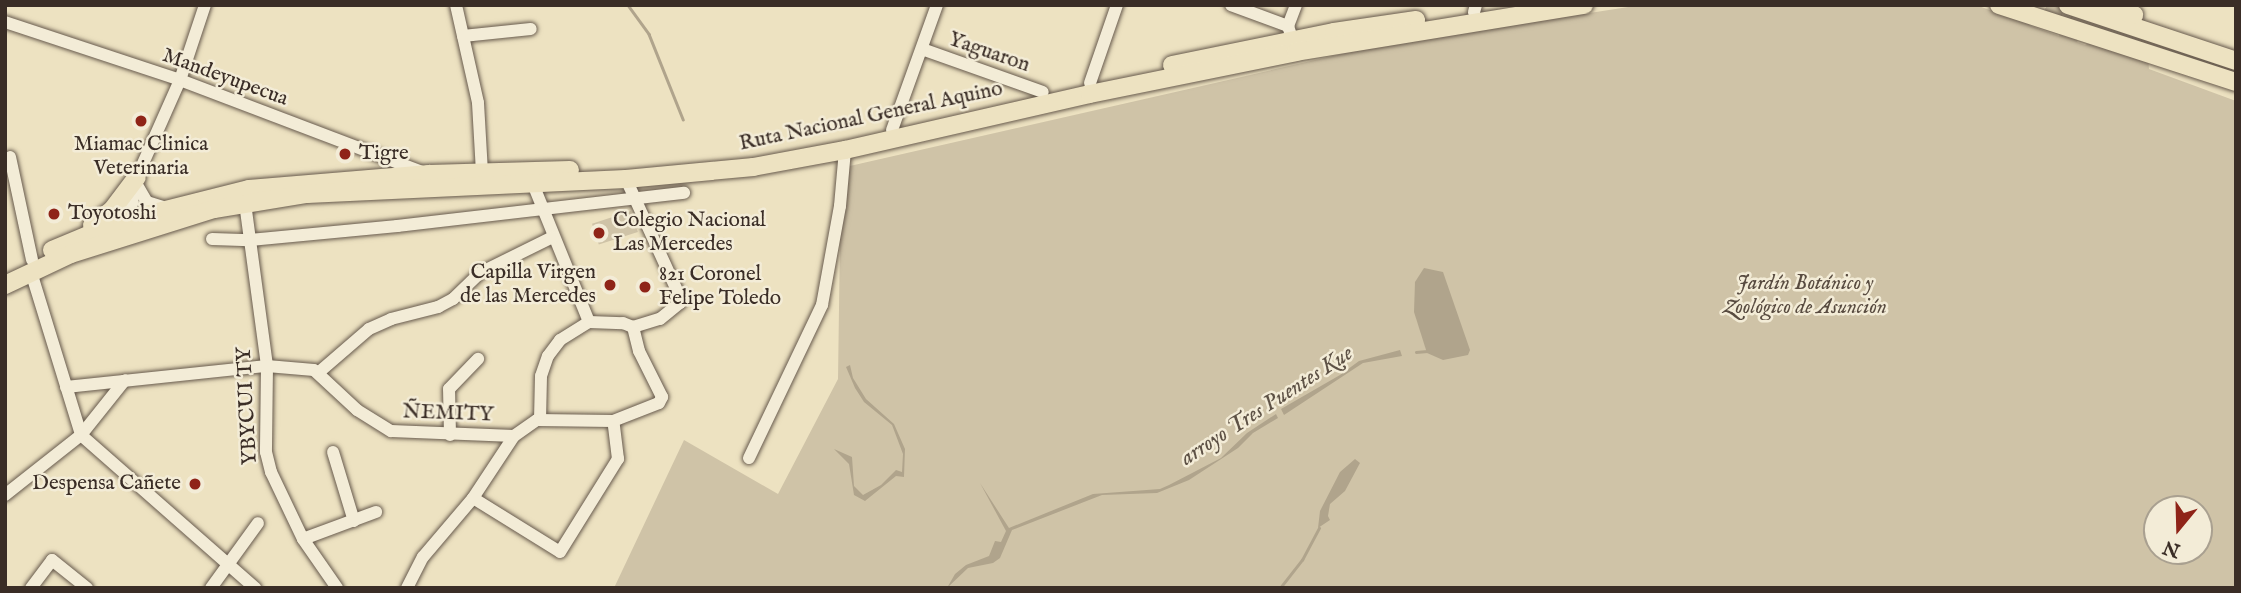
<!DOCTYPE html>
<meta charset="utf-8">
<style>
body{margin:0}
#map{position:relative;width:2241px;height:593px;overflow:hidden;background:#ede2c1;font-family:"IM FELL English",serif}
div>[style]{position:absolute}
.green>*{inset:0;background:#cfc3a7;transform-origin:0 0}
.water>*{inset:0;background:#b0a48c}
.stream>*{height:2.5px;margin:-1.25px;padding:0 1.25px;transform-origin:1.25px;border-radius:1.25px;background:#b0a48c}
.highway-tunnel>*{height:18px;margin-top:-9px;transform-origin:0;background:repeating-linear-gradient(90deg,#c9bea2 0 18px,transparent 0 27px)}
.roads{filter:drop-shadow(0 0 2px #675a4d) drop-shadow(0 0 2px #675a4d)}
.minor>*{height:12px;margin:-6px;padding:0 6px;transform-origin:6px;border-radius:6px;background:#f3ecd7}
.highway>*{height:18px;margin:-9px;padding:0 9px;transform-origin:9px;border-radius:9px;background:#ede2c1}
.dots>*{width:19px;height:19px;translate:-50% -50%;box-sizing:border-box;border:4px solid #f3ecd7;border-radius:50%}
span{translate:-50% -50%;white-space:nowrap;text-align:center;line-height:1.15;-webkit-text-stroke:5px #f3ecd7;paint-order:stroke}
.street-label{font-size:21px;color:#3a2d26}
.poi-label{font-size:21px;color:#3a2d26}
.left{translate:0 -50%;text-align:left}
.right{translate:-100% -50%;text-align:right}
.park-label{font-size:21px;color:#584b40;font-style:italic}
.water-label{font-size:23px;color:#5d5145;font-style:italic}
.frame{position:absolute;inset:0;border:7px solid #3a2d26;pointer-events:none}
.north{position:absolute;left:2143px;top:495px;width:70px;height:70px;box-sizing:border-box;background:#f3ecd7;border:2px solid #a9a090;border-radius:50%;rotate:199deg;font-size:19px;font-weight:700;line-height:28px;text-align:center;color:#3a2d26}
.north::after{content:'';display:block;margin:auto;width:24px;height:32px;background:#8f2418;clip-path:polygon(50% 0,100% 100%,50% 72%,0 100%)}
</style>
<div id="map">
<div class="green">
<i style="clip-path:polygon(evenodd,1641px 5px,1976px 5px,2014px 19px,2024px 20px,2031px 26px,2059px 36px,2062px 30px,2078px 38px,2077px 42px,2085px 45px,2090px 43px,2148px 58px,2149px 69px,2236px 101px,2236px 588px,614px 588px,684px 440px,778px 494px,838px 379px,841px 168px,1377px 46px,1641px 5px,2157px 509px,2199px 509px,2199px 551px,2157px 551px,2157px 509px)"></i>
<i style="left:631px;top:211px;width:22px;height:41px;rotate:72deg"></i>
</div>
<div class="water">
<i style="clip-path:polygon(1424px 268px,1443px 272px,1470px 350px,1468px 355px,1443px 360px,1427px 353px,1414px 312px,1415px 282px)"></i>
<i style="clip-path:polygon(1400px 350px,1402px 356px,1363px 363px,1284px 415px,1281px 409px,1340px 375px,1359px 361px)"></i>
<i style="clip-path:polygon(850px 365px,853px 378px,866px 399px,894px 424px,905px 449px,904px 477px,896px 476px,865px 501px,854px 495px,849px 464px,834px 449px,852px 457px,854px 486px,863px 495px,881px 485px,896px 470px,902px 472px,903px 454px,892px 425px,864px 402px,855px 388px,846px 367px)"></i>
<i style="clip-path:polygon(1276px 414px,1278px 418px,1253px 433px,1238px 448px,1189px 480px,1157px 493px,1102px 495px,1012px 530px,1000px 558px,993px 563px,968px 568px,947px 588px,955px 574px,966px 565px,989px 556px,995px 541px,1001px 542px,1006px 531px,980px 483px,1009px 528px,1093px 494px,1160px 489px,1169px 485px,1221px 458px,1247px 433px)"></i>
<i style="clip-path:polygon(1355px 459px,1360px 463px,1345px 491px,1330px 504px,1328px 516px,1330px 520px,1318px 528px,1320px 511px,1340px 472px)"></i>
</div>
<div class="stream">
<i style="left:628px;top:5px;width:36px;rotate:54deg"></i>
<i style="left:649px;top:34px;width:92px;rotate:68.2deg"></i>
<i style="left:1416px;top:352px;width:11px;rotate:-5deg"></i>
<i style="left:1280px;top:588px;width:36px;rotate:-52deg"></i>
<i style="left:1302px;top:560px;width:36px;rotate:-62deg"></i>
</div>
<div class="highway-tunnel">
<i style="left:2047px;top:5px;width:28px;rotate:26deg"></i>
</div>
<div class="roads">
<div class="minor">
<i style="left:456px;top:5px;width:100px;rotate:77.3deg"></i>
<i style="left:478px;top:103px;width:70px;rotate:86.7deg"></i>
<i style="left:1231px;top:5px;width:61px;rotate:20.2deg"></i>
<i style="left:1288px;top:26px;width:23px;rotate:72deg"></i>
<i style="left:1474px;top:12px;width:7px;rotate:-74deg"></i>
<i style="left:5px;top:22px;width:184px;rotate:18.3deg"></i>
<i style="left:180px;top:80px;width:259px;rotate:20.8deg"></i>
<i style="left:1288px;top:26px;width:22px;rotate:-69deg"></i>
<i style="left:463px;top:36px;width:68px;rotate:-5.9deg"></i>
<i style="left:922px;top:49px;width:128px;rotate:19.6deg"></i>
<i style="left:1090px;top:83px;width:83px;rotate:-70.9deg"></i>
<i style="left:892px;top:130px;width:133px;rotate:-70.2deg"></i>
<i style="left:10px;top:157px;width:105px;rotate:77.9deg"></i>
<i style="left:533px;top:184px;width:149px;rotate:67.9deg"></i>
<i style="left:137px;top:185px;width:20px;rotate:60deg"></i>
<i style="left:147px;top:202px;width:21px;rotate:17deg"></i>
<i style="left:245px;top:203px;width:164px;rotate:82.3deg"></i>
<i style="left:267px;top:366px;width:86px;rotate:90.7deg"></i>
<i style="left:266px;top:452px;width:21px;rotate:76deg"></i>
<i style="left:271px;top:472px;width:74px;rotate:64.5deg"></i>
<i style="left:303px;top:539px;width:60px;rotate:55.2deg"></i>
<i style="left:119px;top:225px;width:26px;rotate:-59deg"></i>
<i style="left:132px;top:203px;width:26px;rotate:-79deg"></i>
<i style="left:137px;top:177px;width:106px;rotate:-66.1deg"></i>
<i style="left:180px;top:80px;width:79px;rotate:-71.6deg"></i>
<i style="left:212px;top:239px;width:38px;rotate:2deg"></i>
<i style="left:250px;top:240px;width:148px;rotate:-5.4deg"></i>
<i style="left:397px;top:226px;width:289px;rotate:-6.6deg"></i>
<i style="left:31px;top:272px;width:170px;rotate:72.9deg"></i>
<i style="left:81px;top:435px;width:232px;rotate:41.3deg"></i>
<i style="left:318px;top:373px;width:67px;rotate:-40.8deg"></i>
<i style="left:369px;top:329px;width:24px;rotate:-24deg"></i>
<i style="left:391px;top:319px;width:49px;rotate:-14.3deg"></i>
<i style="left:438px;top:307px;width:17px;rotate:-28deg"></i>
<i style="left:453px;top:299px;width:37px;rotate:-44deg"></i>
<i style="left:480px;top:273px;width:81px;rotate:-26.3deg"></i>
<i style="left:66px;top:387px;width:202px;rotate:-6deg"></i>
<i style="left:267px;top:366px;width:47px;rotate:4.9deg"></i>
<i style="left:314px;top:370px;width:59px;rotate:42.9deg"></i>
<i style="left:357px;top:410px;width:40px;rotate:32deg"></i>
<i style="left:391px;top:431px;width:123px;rotate:2.3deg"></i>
<i style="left:540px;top:420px;width:44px;rotate:-88.7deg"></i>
<i style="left:541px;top:376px;width:21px;rotate:-71deg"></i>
<i style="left:548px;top:356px;width:20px;rotate:-53deg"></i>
<i style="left:560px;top:340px;width:34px;rotate:-32deg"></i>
<i style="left:589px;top:322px;width:34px;rotate:2deg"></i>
<i style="left:623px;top:323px;width:11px;rotate:22deg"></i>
<i style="left:633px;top:327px;width:28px;rotate:-17deg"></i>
<i style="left:660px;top:319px;width:26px;rotate:-39deg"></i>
<i style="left:680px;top:303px;width:6px;rotate:-90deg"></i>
<i style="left:680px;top:297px;width:130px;rotate:-114.6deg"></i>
<i style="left:450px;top:435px;width:46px;rotate:-91.2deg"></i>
<i style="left:449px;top:389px;width:42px;rotate:-46deg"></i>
<i style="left:333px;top:452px;width:72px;rotate:73.1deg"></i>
<i style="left:749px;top:458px;width:170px;rotate:-64.5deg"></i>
<i style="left:822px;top:305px;width:101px;rotate:-79.7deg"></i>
<i style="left:840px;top:206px;width:56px;rotate:-84.9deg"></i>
<i style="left:5px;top:495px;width:97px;rotate:-38.3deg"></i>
<i style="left:81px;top:435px;width:70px;rotate:-51.3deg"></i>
<i style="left:473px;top:498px;width:102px;rotate:31.8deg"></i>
<i style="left:560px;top:552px;width:110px;rotate:-58.1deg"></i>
<i style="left:618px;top:459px;width:38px;rotate:-97deg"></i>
<i style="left:303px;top:539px;width:78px;rotate:-20.3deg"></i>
<i style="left:31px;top:588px;width:35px;rotate:-53deg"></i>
<i style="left:52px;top:560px;width:45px;rotate:38.7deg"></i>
<i style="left:211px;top:588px;width:80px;rotate:-54.1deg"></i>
<i style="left:407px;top:588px;width:35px;rotate:-63deg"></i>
<i style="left:423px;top:557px;width:77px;rotate:-49.7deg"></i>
<i style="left:473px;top:498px;width:74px;rotate:-56.5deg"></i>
<i style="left:514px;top:436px;width:28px;rotate:-35deg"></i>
<i style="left:537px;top:420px;width:76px;rotate:0.8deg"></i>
<i style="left:613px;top:421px;width:49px;rotate:-21.4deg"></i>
<i style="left:659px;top:403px;width:7px;rotate:-63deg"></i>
<i style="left:662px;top:397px;width:51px;rotate:-116.6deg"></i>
<i style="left:639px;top:351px;width:25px;rotate:-104deg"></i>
</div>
<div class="highway">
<i style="left:1999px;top:5px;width:249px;rotate:18deg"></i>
<i style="left:2068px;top:5px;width:177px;rotate:18.4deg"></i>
<i style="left:2107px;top:5px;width:29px;rotate:20deg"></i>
<i style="left:1172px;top:65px;width:165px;rotate:-11.5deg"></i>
<i style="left:1334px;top:32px;width:83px;rotate:-8.3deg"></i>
<i style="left:92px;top:225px;width:25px;rotate:-37deg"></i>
<i style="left:112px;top:210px;width:41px;rotate:-52.9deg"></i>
<i style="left:52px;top:250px;width:76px;rotate:-22.5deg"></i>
<i style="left:122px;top:221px;width:131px;rotate:-14.1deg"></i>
<i style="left:249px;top:189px;width:181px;rotate:-4.8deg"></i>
<i style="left:429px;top:174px;width:141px;rotate:-1.6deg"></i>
<i style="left:5px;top:285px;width:73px;rotate:-25.2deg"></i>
<i style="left:71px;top:254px;width:150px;rotate:-17.5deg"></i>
<i style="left:214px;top:209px;width:94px;rotate:-9.2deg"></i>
<i style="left:307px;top:194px;width:319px;rotate:-2.7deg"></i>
<i style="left:626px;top:179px;width:128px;rotate:-5.4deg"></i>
<i style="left:753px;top:167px;width:94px;rotate:-10.5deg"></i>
<i style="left:845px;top:150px;width:251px;rotate:-12.9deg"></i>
<i style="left:1090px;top:94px;width:210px;rotate:-11.5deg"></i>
<i style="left:1296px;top:52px;width:292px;rotate:-9.3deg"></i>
</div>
</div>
<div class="dots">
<i style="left:141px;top:121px;background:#8f2418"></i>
<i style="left:345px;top:154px;background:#8f2418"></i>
<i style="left:54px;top:214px;background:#8f2418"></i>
<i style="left:599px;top:233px;background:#8f2418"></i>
<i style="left:610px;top:285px;background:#8f2418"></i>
<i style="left:645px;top:287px;background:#8f2418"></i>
<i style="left:195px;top:484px;background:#8f2418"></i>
</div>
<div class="street-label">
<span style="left:989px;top:53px;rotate:19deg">Yaguaron</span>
<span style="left:225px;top:78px;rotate:20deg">Mandeyupecua</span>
<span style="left:871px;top:117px;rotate:-12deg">Ruta Nacional General Aquino</span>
<span style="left:248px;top:406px;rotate:-93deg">YBYCUI TY</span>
<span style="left:448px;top:414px;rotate:2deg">ÑEMITY</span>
</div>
<div class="poi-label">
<span style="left:141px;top:157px">Miamac Clinica<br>Veterinaria</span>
<span class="left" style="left:359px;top:154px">Tigre</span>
<span class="left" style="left:68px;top:214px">Toyotoshi</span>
<span class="left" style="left:613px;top:233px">Colegio Nacional<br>Las Mercedes</span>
<span class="right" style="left:596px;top:285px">Capilla Virgen<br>de las Mercedes</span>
<span class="left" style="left:659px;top:287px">821 Coronel<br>Felipe Toledo</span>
<span class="right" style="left:181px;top:484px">Despensa Cañete</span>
</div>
<div class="park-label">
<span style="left:1805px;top:296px">Jardín Botánico y<br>Zoológico de Asunción</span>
</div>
<div class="water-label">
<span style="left:1267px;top:406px;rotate:-33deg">arroyo Tres Puentes Kue</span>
</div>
<div class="frame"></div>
<div class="north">N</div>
</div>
